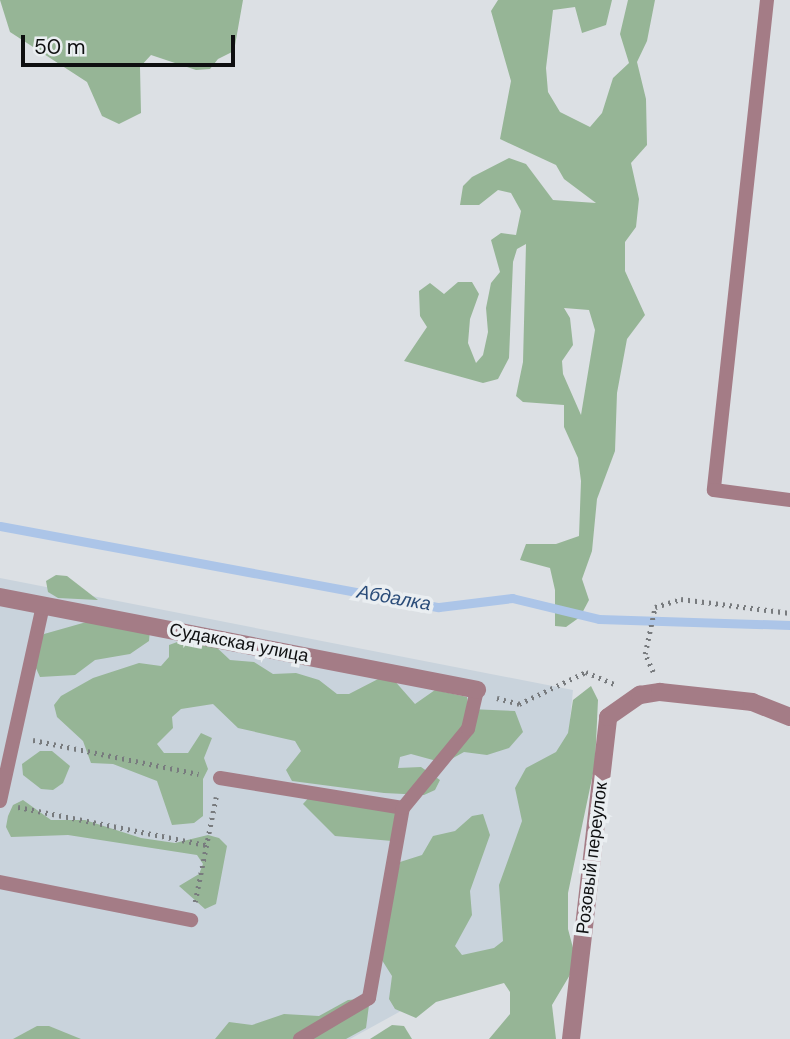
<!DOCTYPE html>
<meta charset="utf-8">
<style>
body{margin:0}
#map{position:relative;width:790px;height:1039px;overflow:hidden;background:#dce0e4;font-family:"DM Sans",sans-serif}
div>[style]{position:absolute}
.built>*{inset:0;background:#c9d3dc}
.forest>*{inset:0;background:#96b596}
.stream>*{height:9px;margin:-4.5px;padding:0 4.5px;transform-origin:4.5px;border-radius:4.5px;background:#acc5e8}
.path>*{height:4.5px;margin-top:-2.25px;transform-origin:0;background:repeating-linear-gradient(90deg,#787b7e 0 2px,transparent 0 7px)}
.service>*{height:14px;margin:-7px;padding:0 7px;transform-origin:7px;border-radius:7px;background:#a47c86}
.minor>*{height:18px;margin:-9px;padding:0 9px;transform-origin:9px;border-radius:9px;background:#a47c86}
span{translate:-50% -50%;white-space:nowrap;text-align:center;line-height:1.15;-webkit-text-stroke:7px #eaeef1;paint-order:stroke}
.street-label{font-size:18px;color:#0e0f10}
.water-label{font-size:19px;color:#2a4c79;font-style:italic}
.scale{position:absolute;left:21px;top:35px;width:214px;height:32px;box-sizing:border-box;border:4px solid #0e0f10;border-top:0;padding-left:9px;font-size:21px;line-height:24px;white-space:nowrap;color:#0e0f10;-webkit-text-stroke:5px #eaeef1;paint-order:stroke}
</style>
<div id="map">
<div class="built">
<i style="clip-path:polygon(0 578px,573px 690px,550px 929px,350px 1039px,0 1039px)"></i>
</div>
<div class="forest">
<i style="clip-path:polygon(0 0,243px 0,234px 51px,218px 59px,210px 69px,196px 70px,151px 55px,140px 67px,141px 113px,119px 124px,102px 116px,87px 82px,10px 32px)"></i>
<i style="clip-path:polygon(evenodd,498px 0,612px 0,606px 25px,582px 33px,575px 7px,553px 10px,546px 68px,548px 92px,560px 112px,590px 127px,602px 113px,613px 78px,629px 63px,620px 34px,628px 0,655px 0,647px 41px,637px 62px,646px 99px,647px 145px,631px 163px,639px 199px,636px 227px,625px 242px,625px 271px,645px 315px,627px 339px,617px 393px,615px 451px,597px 499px,592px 551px,582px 579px,589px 600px,580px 617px,566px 627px,555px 626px,555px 590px,550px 568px,520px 560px,526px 544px,556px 544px,579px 536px,581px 481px,578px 458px,564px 427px,564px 405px,523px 402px,516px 396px,523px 362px,526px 244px,517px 249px,513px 262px,509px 358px,498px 379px,483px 383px,404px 361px,427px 327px,420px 316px,419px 291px,430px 283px,444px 294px,458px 282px,472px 282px,479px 294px,470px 319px,468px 343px,476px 363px,483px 355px,488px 332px,486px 308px,491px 283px,500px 272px,491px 240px,501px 233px,516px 235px,521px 211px,511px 193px,498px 190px,479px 205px,460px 205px,463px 186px,472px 177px,509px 158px,526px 164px,553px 200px,596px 203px,564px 179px,556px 165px,500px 139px,511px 81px,491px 11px,498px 0,564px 308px,589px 310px,595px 330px,581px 415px,563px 374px,562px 361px,573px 345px,570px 318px,564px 308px)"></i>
<i style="clip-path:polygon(56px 575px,67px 576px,98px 600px,58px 598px,48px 592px,46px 581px)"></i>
<i style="clip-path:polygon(97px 619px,150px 629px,149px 641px,130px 654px,95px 660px,75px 675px,40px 677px,35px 666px,38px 643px,44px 634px)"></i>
<i style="clip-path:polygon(180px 641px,213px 644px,230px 660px,254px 662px,273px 674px,296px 673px,319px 680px,337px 694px,349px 694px,382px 677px,393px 679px,415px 704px,435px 690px,467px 697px,469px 709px,515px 711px,523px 732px,509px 748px,487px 755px,464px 752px,444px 763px,411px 754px,400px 757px,398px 768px,421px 767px,440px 780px,435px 790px,424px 795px,384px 793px,292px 781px,286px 770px,301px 751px,295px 741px,238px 728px,213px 704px,181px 709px,172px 717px,173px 728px,157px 744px,164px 753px,188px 753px,201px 733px,212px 738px,204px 758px,208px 769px,203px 779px,203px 816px,194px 823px,172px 825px,157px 781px,113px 764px,91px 763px,83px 741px,57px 717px,54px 705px,61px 696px,93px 678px,139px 663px,161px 666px,169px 657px,169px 645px)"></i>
<i style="clip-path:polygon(591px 686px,598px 700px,595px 764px,568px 893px,568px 929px,577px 963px,552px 1005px,556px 1039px,489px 1039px,510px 1014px,510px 992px,504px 983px,436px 1002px,416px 1018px,395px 1009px,389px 999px,392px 976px,380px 957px,400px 862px,422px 855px,433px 836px,455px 831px,472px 816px,483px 814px,490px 835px,470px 891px,472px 915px,455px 946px,462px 955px,494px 948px,503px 941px,499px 885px,522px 821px,515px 788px,526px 768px,556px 752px,568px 733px,573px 700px)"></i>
<i style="clip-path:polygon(40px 751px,52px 751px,70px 766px,63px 783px,53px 790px,41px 789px,23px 775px,22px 764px)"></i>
<i style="clip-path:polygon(311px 795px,400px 803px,392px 841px,335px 836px,303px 804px)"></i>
<i style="clip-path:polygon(23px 800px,51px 820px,85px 820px,141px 838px,175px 843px,208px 835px,219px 838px,227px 846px,216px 904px,205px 909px,179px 886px,199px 874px,203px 864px,197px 855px,68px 835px,11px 837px,6px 827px,8px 816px,13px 805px)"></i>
<i style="clip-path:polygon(360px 999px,369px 1005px,366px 1028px,346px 1039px,215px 1039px,229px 1022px,252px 1025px,284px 1014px,319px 1016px,348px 1000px)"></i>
<i style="clip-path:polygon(392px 1025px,404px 1026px,412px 1039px,370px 1039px)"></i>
<i style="clip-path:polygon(37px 1026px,49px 1026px,81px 1039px,13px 1039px)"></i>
</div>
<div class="stream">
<i style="left:0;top:526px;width:446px;rotate:10.5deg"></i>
<i style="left:439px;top:607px;width:74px;rotate:-7deg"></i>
<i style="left:512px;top:598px;width:89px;rotate:13.6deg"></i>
<i style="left:599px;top:619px;width:191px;rotate:1.8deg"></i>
</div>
<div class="path">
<i style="left:653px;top:672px;width:20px;rotate:-114deg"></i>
<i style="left:645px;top:654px;width:48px;rotate:-78deg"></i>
<i style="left:655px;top:607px;width:27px;rotate:-17deg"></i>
<i style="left:681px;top:599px;width:110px;rotate:7.3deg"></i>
<i style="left:497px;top:698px;width:23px;rotate:15deg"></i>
<i style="left:519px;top:704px;width:74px;rotate:-25.5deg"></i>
<i style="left:586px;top:672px;width:34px;rotate:23deg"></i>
<i style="left:33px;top:740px;width:169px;rotate:11.6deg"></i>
<i style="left:18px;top:807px;width:192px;rotate:11.4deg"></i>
<i style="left:195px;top:902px;width:107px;rotate:-78.7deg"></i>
</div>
<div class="service">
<i style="left:767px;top:0;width:493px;rotate:96.2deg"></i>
<i style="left:714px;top:490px;width:77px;rotate:7.5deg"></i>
<i style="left:220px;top:778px;width:185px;rotate:9.3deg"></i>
<i style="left:0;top:801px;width:201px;rotate:-77.6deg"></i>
<i style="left:0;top:882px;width:195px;rotate:11.3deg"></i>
<i style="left:300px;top:1039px;width:80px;rotate:-30.7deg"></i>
<i style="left:369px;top:998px;width:193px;rotate:-79.9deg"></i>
<i style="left:403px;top:808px;width:102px;rotate:-50.6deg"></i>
<i style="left:468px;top:729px;width:40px;rotate:-77deg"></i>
</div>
<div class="minor">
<i style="left:0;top:597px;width:486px;rotate:11deg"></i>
<i style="left:571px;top:1039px;width:324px;rotate:-83.4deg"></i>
<i style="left:608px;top:717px;width:39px;rotate:-35deg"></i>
<i style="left:640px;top:695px;width:20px;rotate:-9deg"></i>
<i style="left:660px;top:692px;width:93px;rotate:6.2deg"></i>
<i style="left:752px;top:702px;width:41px;rotate:21.5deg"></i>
</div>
<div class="street-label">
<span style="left:239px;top:643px;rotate:11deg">Судакская улица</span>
<span style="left:592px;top:858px;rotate:-83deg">Розовый переулок</span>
</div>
<div class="water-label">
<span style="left:394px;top:598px;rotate:10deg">Абдалка</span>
</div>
<div class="scale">50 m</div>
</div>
